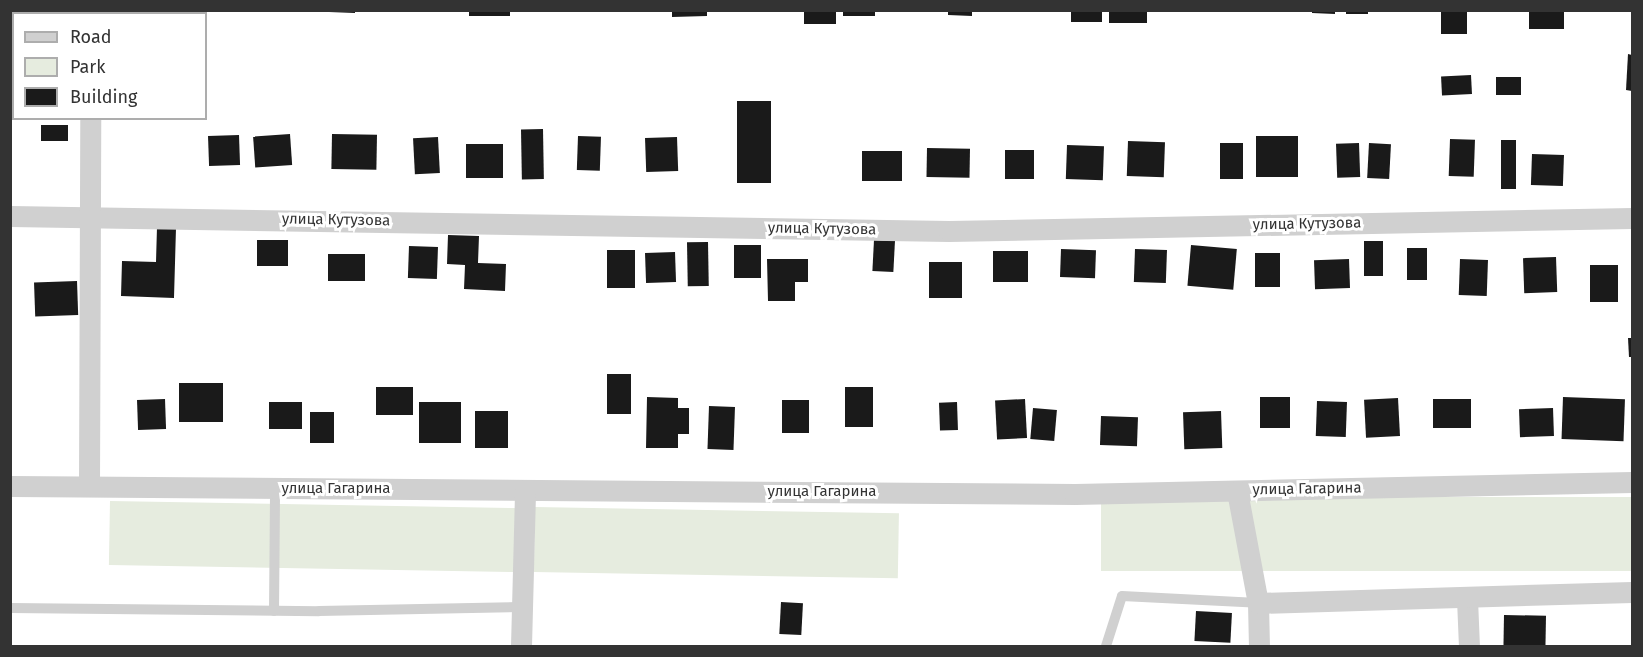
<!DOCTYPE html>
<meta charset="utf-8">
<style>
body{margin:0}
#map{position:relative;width:1643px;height:657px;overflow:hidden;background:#fff;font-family:"Fira Sans",sans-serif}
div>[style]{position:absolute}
.green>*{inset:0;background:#e6ecdf;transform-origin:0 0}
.building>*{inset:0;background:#1a1a1a;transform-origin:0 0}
.service>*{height:10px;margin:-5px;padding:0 5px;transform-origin:5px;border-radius:5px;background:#d0d0d0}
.minor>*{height:21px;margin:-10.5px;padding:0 10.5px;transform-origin:10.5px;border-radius:10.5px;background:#d0d0d0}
span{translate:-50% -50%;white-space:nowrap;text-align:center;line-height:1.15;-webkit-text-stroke:6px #fff;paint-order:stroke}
.street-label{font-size:15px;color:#333}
.frame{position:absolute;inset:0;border:12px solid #333;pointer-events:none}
.legend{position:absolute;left:12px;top:12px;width:195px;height:108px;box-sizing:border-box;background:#fff;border:2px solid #adadad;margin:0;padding:8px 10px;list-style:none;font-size:18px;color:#333}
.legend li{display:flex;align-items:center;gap:12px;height:30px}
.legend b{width:30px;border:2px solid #adadad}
</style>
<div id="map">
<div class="green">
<i style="left:1632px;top:497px;width:74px;height:531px;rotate:90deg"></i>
<i style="left:110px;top:501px;width:407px;height:64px;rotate:1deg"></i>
<i style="left:535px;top:507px;width:364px;height:65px;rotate:1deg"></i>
</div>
<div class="building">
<i style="clip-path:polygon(329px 10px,355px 10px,355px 13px,329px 12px)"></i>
<i style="left:469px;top:10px;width:41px;height:6px"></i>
<i style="clip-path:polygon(672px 10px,707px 10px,707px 16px,672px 17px)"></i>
<i style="left:804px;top:10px;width:32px;height:14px"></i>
<i style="left:843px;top:10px;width:32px;height:6px"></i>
<i style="clip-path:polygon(948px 10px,972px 10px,972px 16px,948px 15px)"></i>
<i style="left:1071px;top:10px;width:31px;height:12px"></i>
<i style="left:1109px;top:10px;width:38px;height:13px"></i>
<i style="clip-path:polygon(1312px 10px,1335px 10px,1335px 14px,1312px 13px)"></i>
<i style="left:1346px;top:10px;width:22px;height:4px"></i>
<i style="left:1441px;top:10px;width:26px;height:24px"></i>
<i style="left:1529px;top:10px;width:35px;height:19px"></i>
<i style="clip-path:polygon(1628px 54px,1632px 55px,1632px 91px,1626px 90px)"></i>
<i style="left:1471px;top:75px;width:19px;height:30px;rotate:87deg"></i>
<i style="left:1496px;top:77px;width:25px;height:18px"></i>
<i style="left:737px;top:101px;width:34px;height:82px"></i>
<i style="left:41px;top:125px;width:27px;height:16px"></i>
<i style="left:543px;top:129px;width:50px;height:22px;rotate:89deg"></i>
<i style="left:290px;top:134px;width:31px;height:37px;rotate:86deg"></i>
<i style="left:332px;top:134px;width:45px;height:35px;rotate:1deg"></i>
<i style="left:239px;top:135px;width:30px;height:31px;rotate:88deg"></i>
<i style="left:578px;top:136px;width:23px;height:34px;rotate:2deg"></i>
<i style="left:1256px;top:136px;width:42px;height:41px"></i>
<i style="left:438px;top:137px;width:36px;height:25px;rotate:87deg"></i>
<i style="left:677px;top:137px;width:34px;height:32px;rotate:88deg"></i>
<i style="left:1450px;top:139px;width:25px;height:37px;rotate:2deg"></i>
<i style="left:1501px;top:140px;width:15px;height:49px"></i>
<i style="left:1128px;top:141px;width:37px;height:35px;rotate:2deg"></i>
<i style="left:1220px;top:143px;width:23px;height:36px"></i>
<i style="left:1359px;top:143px;width:34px;height:23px;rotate:88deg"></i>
<i style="left:1369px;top:143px;width:22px;height:35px;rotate:3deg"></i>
<i style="left:503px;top:144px;width:34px;height:37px;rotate:90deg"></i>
<i style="left:1067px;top:145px;width:37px;height:34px;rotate:2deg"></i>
<i style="left:927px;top:148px;width:43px;height:29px;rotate:1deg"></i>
<i style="left:1005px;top:150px;width:29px;height:29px"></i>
<i style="left:862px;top:151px;width:40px;height:30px"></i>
<i style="left:1532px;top:154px;width:32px;height:31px;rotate:2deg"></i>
<i style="clip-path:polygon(157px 227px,176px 228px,174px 298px,121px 296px,122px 261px,156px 262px)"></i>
<i style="clip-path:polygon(448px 235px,479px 236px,478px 263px,506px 264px,505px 291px,464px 289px,465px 265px,447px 264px)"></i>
<i style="left:257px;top:240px;width:31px;height:26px"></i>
<i style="left:874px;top:240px;width:21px;height:31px;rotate:3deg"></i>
<i style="left:1364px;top:241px;width:19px;height:35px"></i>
<i style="left:708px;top:242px;width:44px;height:21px;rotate:89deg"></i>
<i style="left:734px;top:245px;width:27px;height:33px"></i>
<i style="left:1191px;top:245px;width:46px;height:41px;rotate:5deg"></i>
<i style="left:409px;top:246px;width:29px;height:32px;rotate:2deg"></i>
<i style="left:1407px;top:248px;width:20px;height:32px"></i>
<i style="left:1061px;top:249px;width:35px;height:28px;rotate:2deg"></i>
<i style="left:1135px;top:249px;width:32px;height:33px;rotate:2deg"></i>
<i style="left:607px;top:250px;width:28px;height:38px"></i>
<i style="left:993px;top:251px;width:35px;height:31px"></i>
<i style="left:675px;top:252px;width:30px;height:30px;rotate:88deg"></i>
<i style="left:1255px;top:253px;width:25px;height:34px"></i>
<i style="left:328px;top:254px;width:37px;height:27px"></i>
<i style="left:1556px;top:257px;width:35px;height:33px;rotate:88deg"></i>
<i style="clip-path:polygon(767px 259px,808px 259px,808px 282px,795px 282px,795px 301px,768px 301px)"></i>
<i style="left:1349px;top:259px;width:29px;height:35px;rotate:88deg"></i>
<i style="left:1460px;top:259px;width:28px;height:36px;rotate:2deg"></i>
<i style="left:929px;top:262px;width:33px;height:36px"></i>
<i style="left:1590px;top:265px;width:28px;height:37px"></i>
<i style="left:77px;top:281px;width:34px;height:43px;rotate:88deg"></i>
<i style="clip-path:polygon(1628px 338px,1632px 338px,1632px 357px,1629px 357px)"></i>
<i style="left:607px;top:374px;width:24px;height:40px"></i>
<i style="left:179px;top:383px;width:44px;height:39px"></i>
<i style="left:376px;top:387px;width:37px;height:28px"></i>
<i style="left:845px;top:387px;width:28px;height:40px"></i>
<i style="clip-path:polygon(647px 397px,678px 398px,678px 408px,689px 408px,689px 434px,678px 434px,678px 448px,646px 448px)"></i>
<i style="left:1260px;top:397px;width:30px;height:31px"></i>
<i style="left:1563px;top:397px;width:62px;height:42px;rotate:2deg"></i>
<i style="left:1398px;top:398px;width:38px;height:34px;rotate:87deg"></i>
<i style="left:165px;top:399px;width:30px;height:28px;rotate:88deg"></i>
<i style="left:1025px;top:399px;width:39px;height:30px;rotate:87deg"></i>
<i style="left:1471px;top:399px;width:29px;height:38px;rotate:90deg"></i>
<i style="left:782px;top:400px;width:27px;height:33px"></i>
<i style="left:1317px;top:401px;width:30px;height:35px;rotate:2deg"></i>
<i style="left:302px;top:402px;width:27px;height:33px;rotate:90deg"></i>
<i style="left:419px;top:402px;width:42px;height:41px"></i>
<i style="left:957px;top:402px;width:28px;height:18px;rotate:88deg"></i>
<i style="left:709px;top:406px;width:26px;height:43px;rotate:2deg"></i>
<i style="left:1033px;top:408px;width:24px;height:31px;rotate:5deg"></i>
<i style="left:1553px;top:408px;width:28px;height:34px;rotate:88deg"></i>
<i style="left:475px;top:411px;width:33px;height:37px"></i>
<i style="left:1221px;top:411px;width:37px;height:38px;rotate:88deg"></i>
<i style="left:310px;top:412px;width:24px;height:31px"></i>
<i style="left:1101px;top:416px;width:37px;height:29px;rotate:2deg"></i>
<i style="left:781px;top:602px;width:22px;height:32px;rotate:3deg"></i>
<i style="left:1196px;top:611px;width:36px;height:30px;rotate:3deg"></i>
<i style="left:1504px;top:615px;width:42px;height:31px;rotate:1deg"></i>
</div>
<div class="service">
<i style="left:10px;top:608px;width:309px;rotate:0.6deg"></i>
<i style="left:319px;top:611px;width:203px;rotate:-1.1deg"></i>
<i style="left:274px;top:611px;width:123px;rotate:-89.5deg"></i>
<i style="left:1106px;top:646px;width:52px;rotate:-72.3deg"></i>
<i style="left:1122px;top:596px;width:136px;rotate:2.9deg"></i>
</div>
<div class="minor">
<i style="left:91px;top:14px;width:4px;rotate:-90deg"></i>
<i style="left:10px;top:216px;width:939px;rotate:0.92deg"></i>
<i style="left:949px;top:231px;width:683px;rotate:-1.09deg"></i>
<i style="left:10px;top:486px;width:1065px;rotate:0.43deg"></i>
<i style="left:1075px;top:494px;width:557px;rotate:-1.23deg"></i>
<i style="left:89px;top:486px;width:368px;rotate:-89.8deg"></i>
<i style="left:1237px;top:491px;width:114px;rotate:79.4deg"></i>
<i style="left:1258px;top:603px;width:43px;rotate:88.7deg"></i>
<i style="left:1467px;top:599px;width:47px;rotate:87.6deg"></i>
<i style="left:1258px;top:603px;width:374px;rotate:-1.7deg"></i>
<i style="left:521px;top:646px;width:156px;rotate:-88.5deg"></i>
</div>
<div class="street-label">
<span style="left:336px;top:220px;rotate:1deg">улица Кутузова</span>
<span style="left:1307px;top:224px;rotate:-1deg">улица Кутузова</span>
<span style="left:822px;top:229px;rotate:1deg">улица Кутузова</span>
<span style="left:336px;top:489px">улица Гагарина</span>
<span style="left:1307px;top:489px;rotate:-1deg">улица Гагарина</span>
<span style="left:822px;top:492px">улица Гагарина</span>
</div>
<div class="frame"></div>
<ul class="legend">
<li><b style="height:8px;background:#d0d0d0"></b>Road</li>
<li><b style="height:16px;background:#e6ecdf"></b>Park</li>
<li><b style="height:16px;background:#1a1a1a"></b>Building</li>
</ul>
</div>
